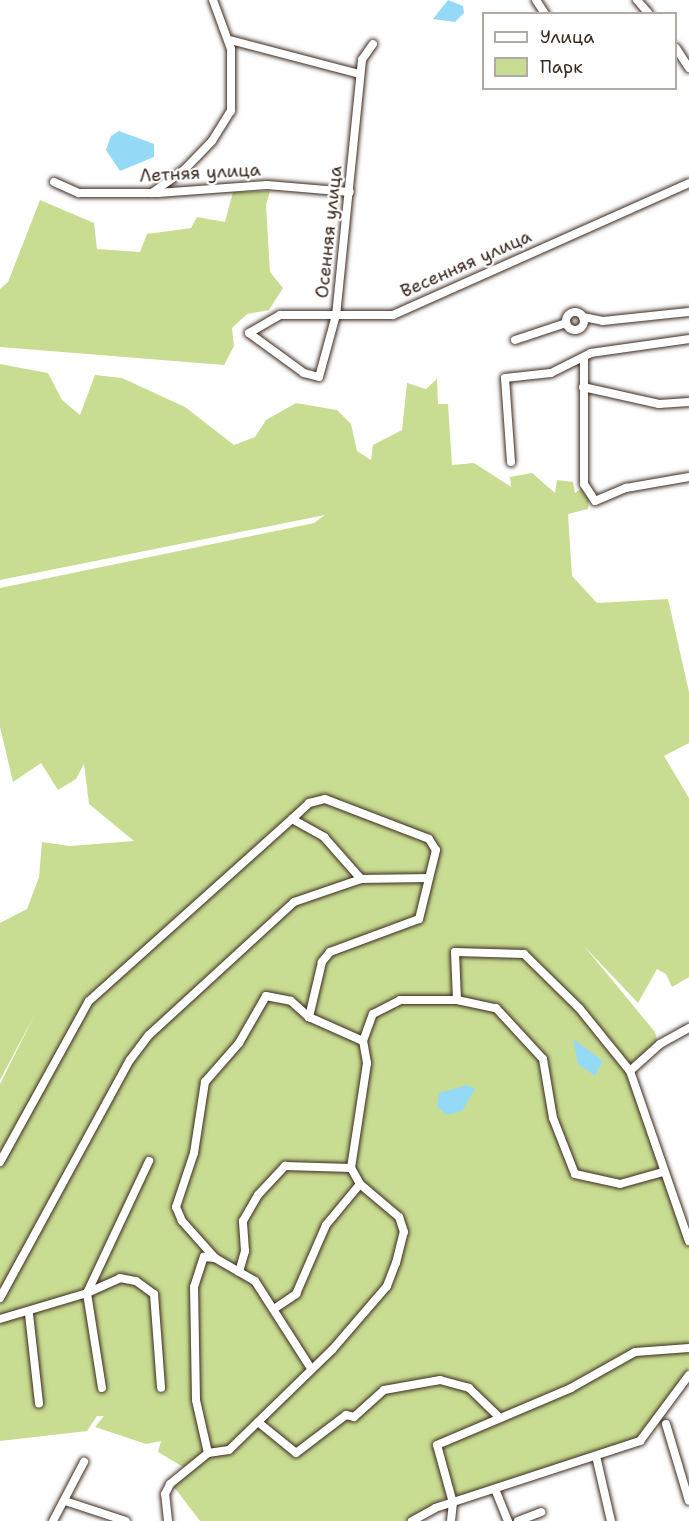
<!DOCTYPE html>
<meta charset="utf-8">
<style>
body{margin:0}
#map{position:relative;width:689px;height:1521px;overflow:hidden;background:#fff;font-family:"Shantell Sans",sans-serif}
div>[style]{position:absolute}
.green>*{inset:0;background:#c9dd92}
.water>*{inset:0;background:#94daf6}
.roads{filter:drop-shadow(0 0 2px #3b2a1e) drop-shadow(0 0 2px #3b2a1e)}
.minor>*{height:8px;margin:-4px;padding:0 4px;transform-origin:4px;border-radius:4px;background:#fff}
.minor>.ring{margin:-4px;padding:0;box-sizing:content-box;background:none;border:8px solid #fff;border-radius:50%}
span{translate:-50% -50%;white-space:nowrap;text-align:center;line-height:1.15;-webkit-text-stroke:4.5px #fff;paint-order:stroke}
.street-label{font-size:18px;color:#3b2a1e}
.legend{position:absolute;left:482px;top:12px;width:195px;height:78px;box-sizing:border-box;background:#fff;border:2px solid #b1aaa5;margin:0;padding:8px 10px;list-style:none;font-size:18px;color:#3b2a1e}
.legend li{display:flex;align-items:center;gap:12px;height:30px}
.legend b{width:30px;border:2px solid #b1aaa5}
</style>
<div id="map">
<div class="green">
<i style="clip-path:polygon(270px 191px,266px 205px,270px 272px,283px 288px,269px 310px,247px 314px,232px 328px,234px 346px,224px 365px,0 347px,0 289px,8px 282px,40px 200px,94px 223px,97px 249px,140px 252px,147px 234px,191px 228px,197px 217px,225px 222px,233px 192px)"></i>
<i style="clip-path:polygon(0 364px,48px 373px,62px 400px,80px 415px,95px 375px,122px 378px,185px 407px,234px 445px,255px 437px,266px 420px,296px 403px,337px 410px,351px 424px,357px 451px,371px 460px,373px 445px,402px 430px,407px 383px,426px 389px,437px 379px,438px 404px,448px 404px,452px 465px,474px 463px,511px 487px,510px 477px,532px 473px,555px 493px,557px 480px,573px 482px,575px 493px,581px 489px,589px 499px,588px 509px,568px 514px,572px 576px,597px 603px,668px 599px,689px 692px,689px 743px,664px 756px,689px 798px,689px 977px,672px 987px,666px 974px,657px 969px,638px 1003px,584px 946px,655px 1032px,658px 1043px,630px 1064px,689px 1240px,689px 1368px,640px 1437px,463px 1496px,452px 1494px,406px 1521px,200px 1521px,174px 1487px,185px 1468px,158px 1452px,161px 1441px,146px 1444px,95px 1427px,104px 1416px,97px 1416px,87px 1431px,0 1441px,0 1084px,35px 1014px,0 1080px,0 923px,27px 909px,39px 877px,42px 842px,70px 846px,134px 841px,89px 804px,84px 764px,76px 779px,58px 790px,41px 763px,13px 782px,0 727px,0 588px,314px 523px,325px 515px,0 580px)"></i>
</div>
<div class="water">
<i style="clip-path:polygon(448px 0,463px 6px,464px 13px,455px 22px,433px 19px)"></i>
<i style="clip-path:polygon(119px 131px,154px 144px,154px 157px,120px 171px,106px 150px,111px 136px)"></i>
<i style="clip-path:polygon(573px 1039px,603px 1061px,595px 1076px,578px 1064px)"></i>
<i style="clip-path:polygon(467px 1085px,475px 1089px,462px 1111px,447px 1115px,437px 1107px,439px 1093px)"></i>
</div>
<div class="roads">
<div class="minor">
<i style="left:536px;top:0;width:17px;rotate:57deg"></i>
<i style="left:637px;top:0;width:18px;rotate:49deg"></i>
<i style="left:230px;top:40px;width:134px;rotate:14.7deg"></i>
<i style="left:373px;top:44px;width:19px;rotate:125deg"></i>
<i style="left:362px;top:60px;width:256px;rotate:95.8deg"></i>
<i style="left:336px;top:315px;width:64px;rotate:105.3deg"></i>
<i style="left:319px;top:377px;width:16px;rotate:-165deg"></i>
<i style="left:304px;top:373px;width:68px;rotate:-144deg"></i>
<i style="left:249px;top:333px;width:36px;rotate:-30deg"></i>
<i style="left:280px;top:315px;width:113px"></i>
<i style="left:393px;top:315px;width:324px;rotate:-24deg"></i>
<i style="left:676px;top:48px;width:24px;rotate:57deg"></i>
<i style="left:54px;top:182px;width:27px;rotate:24deg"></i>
<i style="left:79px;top:193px;width:79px"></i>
<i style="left:158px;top:193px;width:109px;rotate:-4.2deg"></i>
<i style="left:267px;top:185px;width:83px;rotate:4.8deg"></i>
<i style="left:152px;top:193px;width:41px;rotate:-36deg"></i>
<i style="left:185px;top:169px;width:39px;rotate:-46deg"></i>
<i style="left:212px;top:141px;width:36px;rotate:-58deg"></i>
<i style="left:231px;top:111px;width:62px;rotate:-90deg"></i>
<i style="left:231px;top:49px;width:52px;rotate:-110.2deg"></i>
<i class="ring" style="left:566px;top:312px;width:10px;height:10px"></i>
<i style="left:583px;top:317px;width:20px;rotate:11deg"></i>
<i style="left:603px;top:321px;width:86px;rotate:-6deg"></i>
<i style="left:515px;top:340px;width:54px;rotate:-18.4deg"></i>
<i style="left:584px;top:357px;width:127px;rotate:90deg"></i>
<i style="left:584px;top:484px;width:20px;rotate:57deg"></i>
<i style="left:595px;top:501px;width:34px;rotate:-23deg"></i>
<i style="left:626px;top:488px;width:64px;rotate:-9.9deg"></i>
<i style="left:583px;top:387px;width:78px;rotate:12.6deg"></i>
<i style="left:659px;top:404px;width:30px;rotate:-4deg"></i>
<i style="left:511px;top:462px;width:84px;rotate:-94.1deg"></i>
<i style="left:505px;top:378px;width:46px;rotate:-6.2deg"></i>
<i style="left:551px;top:373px;width:45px;rotate:-26.6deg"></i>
<i style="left:591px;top:353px;width:99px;rotate:-8.1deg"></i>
<i style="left:292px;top:819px;width:23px;rotate:-43deg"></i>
<i style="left:309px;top:803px;width:16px;rotate:-14deg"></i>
<i style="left:325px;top:799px;width:111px;rotate:21deg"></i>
<i style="left:429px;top:839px;width:13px;rotate:58deg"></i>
<i style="left:436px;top:850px;width:71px;rotate:103.8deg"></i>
<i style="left:419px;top:919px;width:95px;rotate:159.7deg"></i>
<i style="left:330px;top:952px;width:13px;rotate:129deg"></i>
<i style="left:322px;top:962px;width:57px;rotate:103.3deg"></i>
<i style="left:457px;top:1000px;width:48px;rotate:-92.4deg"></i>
<i style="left:455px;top:952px;width:69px;rotate:1.7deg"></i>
<i style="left:524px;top:954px;width:78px;rotate:44.5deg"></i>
<i style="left:580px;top:1009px;width:80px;rotate:51.1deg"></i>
<i style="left:630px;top:1071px;width:180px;rotate:70.9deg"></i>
<i style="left:630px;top:1071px;width:40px;rotate:-42deg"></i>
<i style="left:660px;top:1044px;width:33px;rotate:-29deg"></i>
<i style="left:0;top:1162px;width:184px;rotate:-61.1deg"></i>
<i style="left:89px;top:1001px;width:273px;rotate:-41.9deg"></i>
<i style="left:292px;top:819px;width:37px;rotate:29deg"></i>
<i style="left:324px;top:837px;width:56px;rotate:48.6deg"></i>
<i style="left:215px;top:1258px;width:46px;rotate:29.9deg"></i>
<i style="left:255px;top:1281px;width:102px;rotate:57.4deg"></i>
<i style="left:239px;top:1272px;width:22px;rotate:-74deg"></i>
<i style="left:245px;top:1251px;width:30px;rotate:-94deg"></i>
<i style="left:243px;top:1221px;width:30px;rotate:-60deg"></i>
<i style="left:258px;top:1195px;width:40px;rotate:-47deg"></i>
<i style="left:285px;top:1166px;width:66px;rotate:1.7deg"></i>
<i style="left:0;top:1298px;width:271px;rotate:-61.4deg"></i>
<i style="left:130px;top:1060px;width:31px;rotate:-53deg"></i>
<i style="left:149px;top:1035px;width:197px;rotate:-42.5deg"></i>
<i style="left:294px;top:902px;width:71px;rotate:-18.9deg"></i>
<i style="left:361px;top:879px;width:66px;rotate:-0.9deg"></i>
<i style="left:274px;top:1309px;width:27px;rotate:-34deg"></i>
<i style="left:296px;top:1294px;width:75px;rotate:-66.5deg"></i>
<i style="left:326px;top:1225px;width:53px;rotate:-50.3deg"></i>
<i style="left:29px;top:1314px;width:90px;rotate:83.6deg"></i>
<i style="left:0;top:1319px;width:91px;rotate:-16.6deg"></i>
<i style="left:87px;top:1293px;width:146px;rotate:-64.8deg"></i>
<i style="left:102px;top:1388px;width:96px;rotate:-99deg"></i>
<i style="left:87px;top:1293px;width:36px;rotate:-24deg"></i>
<i style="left:120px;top:1278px;width:16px;rotate:11deg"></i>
<i style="left:136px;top:1281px;width:22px;rotate:36deg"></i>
<i style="left:154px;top:1294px;width:94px;rotate:85.7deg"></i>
<i style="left:258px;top:1422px;width:49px;rotate:39.2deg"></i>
<i style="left:296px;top:1453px;width:63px;rotate:-37.2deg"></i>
<i style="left:346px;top:1415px;width:8px;rotate:14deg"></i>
<i style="left:354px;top:1417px;width:40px;rotate:-42deg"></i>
<i style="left:384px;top:1390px;width:57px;rotate:-10.1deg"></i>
<i style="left:440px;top:1380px;width:30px;rotate:15deg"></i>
<i style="left:469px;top:1388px;width:43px;rotate:44.1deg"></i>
<i style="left:666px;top:1424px;width:80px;rotate:73.4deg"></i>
<i style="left:208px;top:1453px;width:21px;rotate:-8deg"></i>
<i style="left:229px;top:1450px;width:144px;rotate:-44.2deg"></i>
<i style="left:332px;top:1350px;width:84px;rotate:-49.3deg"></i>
<i style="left:387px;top:1286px;width:25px;rotate:-69deg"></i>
<i style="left:396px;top:1263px;width:32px;rotate:-76deg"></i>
<i style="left:404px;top:1232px;width:16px;rotate:-108deg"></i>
<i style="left:399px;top:1217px;width:51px;rotate:-139.8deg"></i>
<i style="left:360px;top:1184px;width:18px;rotate:-119deg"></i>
<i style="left:351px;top:1168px;width:106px;rotate:-81.3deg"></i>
<i style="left:367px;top:1063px;width:22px;rotate:-100deg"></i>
<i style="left:363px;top:1041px;width:29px;rotate:-70deg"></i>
<i style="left:373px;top:1014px;width:30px;rotate:-27deg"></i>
<i style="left:400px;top:1000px;width:57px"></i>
<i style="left:457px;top:1000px;width:40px;rotate:12deg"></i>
<i style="left:496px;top:1008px;width:69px;rotate:47.3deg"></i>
<i style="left:543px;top:1059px;width:60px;rotate:80.4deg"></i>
<i style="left:553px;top:1118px;width:60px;rotate:68.6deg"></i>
<i style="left:575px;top:1174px;width:46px;rotate:12.5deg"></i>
<i style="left:620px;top:1184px;width:45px;rotate:-15.6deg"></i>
<i style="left:596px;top:1456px;width:67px;rotate:77deg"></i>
<i style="left:495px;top:1489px;width:35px;rotate:68deg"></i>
<i style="left:65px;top:1501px;width:64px;rotate:18.2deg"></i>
<i style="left:53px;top:1521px;width:67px;rotate:-62.3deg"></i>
<i style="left:168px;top:1521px;width:27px;rotate:-96deg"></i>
<i style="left:165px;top:1494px;width:11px;rotate:-63deg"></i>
<i style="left:170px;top:1484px;width:49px;rotate:-39.2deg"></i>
<i style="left:208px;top:1453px;width:54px;rotate:-102.8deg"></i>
<i style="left:196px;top:1400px;width:113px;rotate:-91deg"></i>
<i style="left:194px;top:1287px;width:32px;rotate:-72deg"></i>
<i style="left:204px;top:1257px;width:11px;rotate:5deg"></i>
<i style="left:215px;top:1258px;width:50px;rotate:-131.7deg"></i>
<i style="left:182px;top:1221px;width:15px;rotate:-113deg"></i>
<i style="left:176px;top:1207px;width:57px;rotate:-71.6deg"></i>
<i style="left:194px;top:1153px;width:72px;rotate:-81.2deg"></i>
<i style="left:205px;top:1082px;width:52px;rotate:-48.9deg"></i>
<i style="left:239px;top:1043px;width:54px;rotate:-60.1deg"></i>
<i style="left:266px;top:996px;width:25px;rotate:11deg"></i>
<i style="left:291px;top:1001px;width:24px;rotate:42deg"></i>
<i style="left:309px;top:1017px;width:59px;rotate:24deg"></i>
<i style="left:412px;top:1521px;width:26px;rotate:-29deg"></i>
<i style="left:435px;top:1508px;width:216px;rotate:-18.1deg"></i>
<i style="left:640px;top:1441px;width:82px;rotate:-53.4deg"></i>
<i style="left:451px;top:1521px;width:18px;rotate:-84deg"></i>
<i style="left:453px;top:1503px;width:60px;rotate:-105.4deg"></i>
<i style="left:437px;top:1445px;width:146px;rotate:-23deg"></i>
<i style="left:571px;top:1388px;width:73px;rotate:-29.4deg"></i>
<i style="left:635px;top:1352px;width:54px;rotate:-4.2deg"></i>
<i style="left:518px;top:1521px;width:25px;rotate:-21deg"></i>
</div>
</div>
<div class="street-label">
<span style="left:200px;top:173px;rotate:-3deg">Летняя улица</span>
<span style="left:329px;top:232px;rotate:-84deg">Осенняя улица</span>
<span style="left:466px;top:264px;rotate:-24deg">Весенняя улица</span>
</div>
<ul class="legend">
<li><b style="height:8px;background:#fff"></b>Улица</li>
<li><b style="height:16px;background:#c9dd92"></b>Парк</li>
</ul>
</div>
